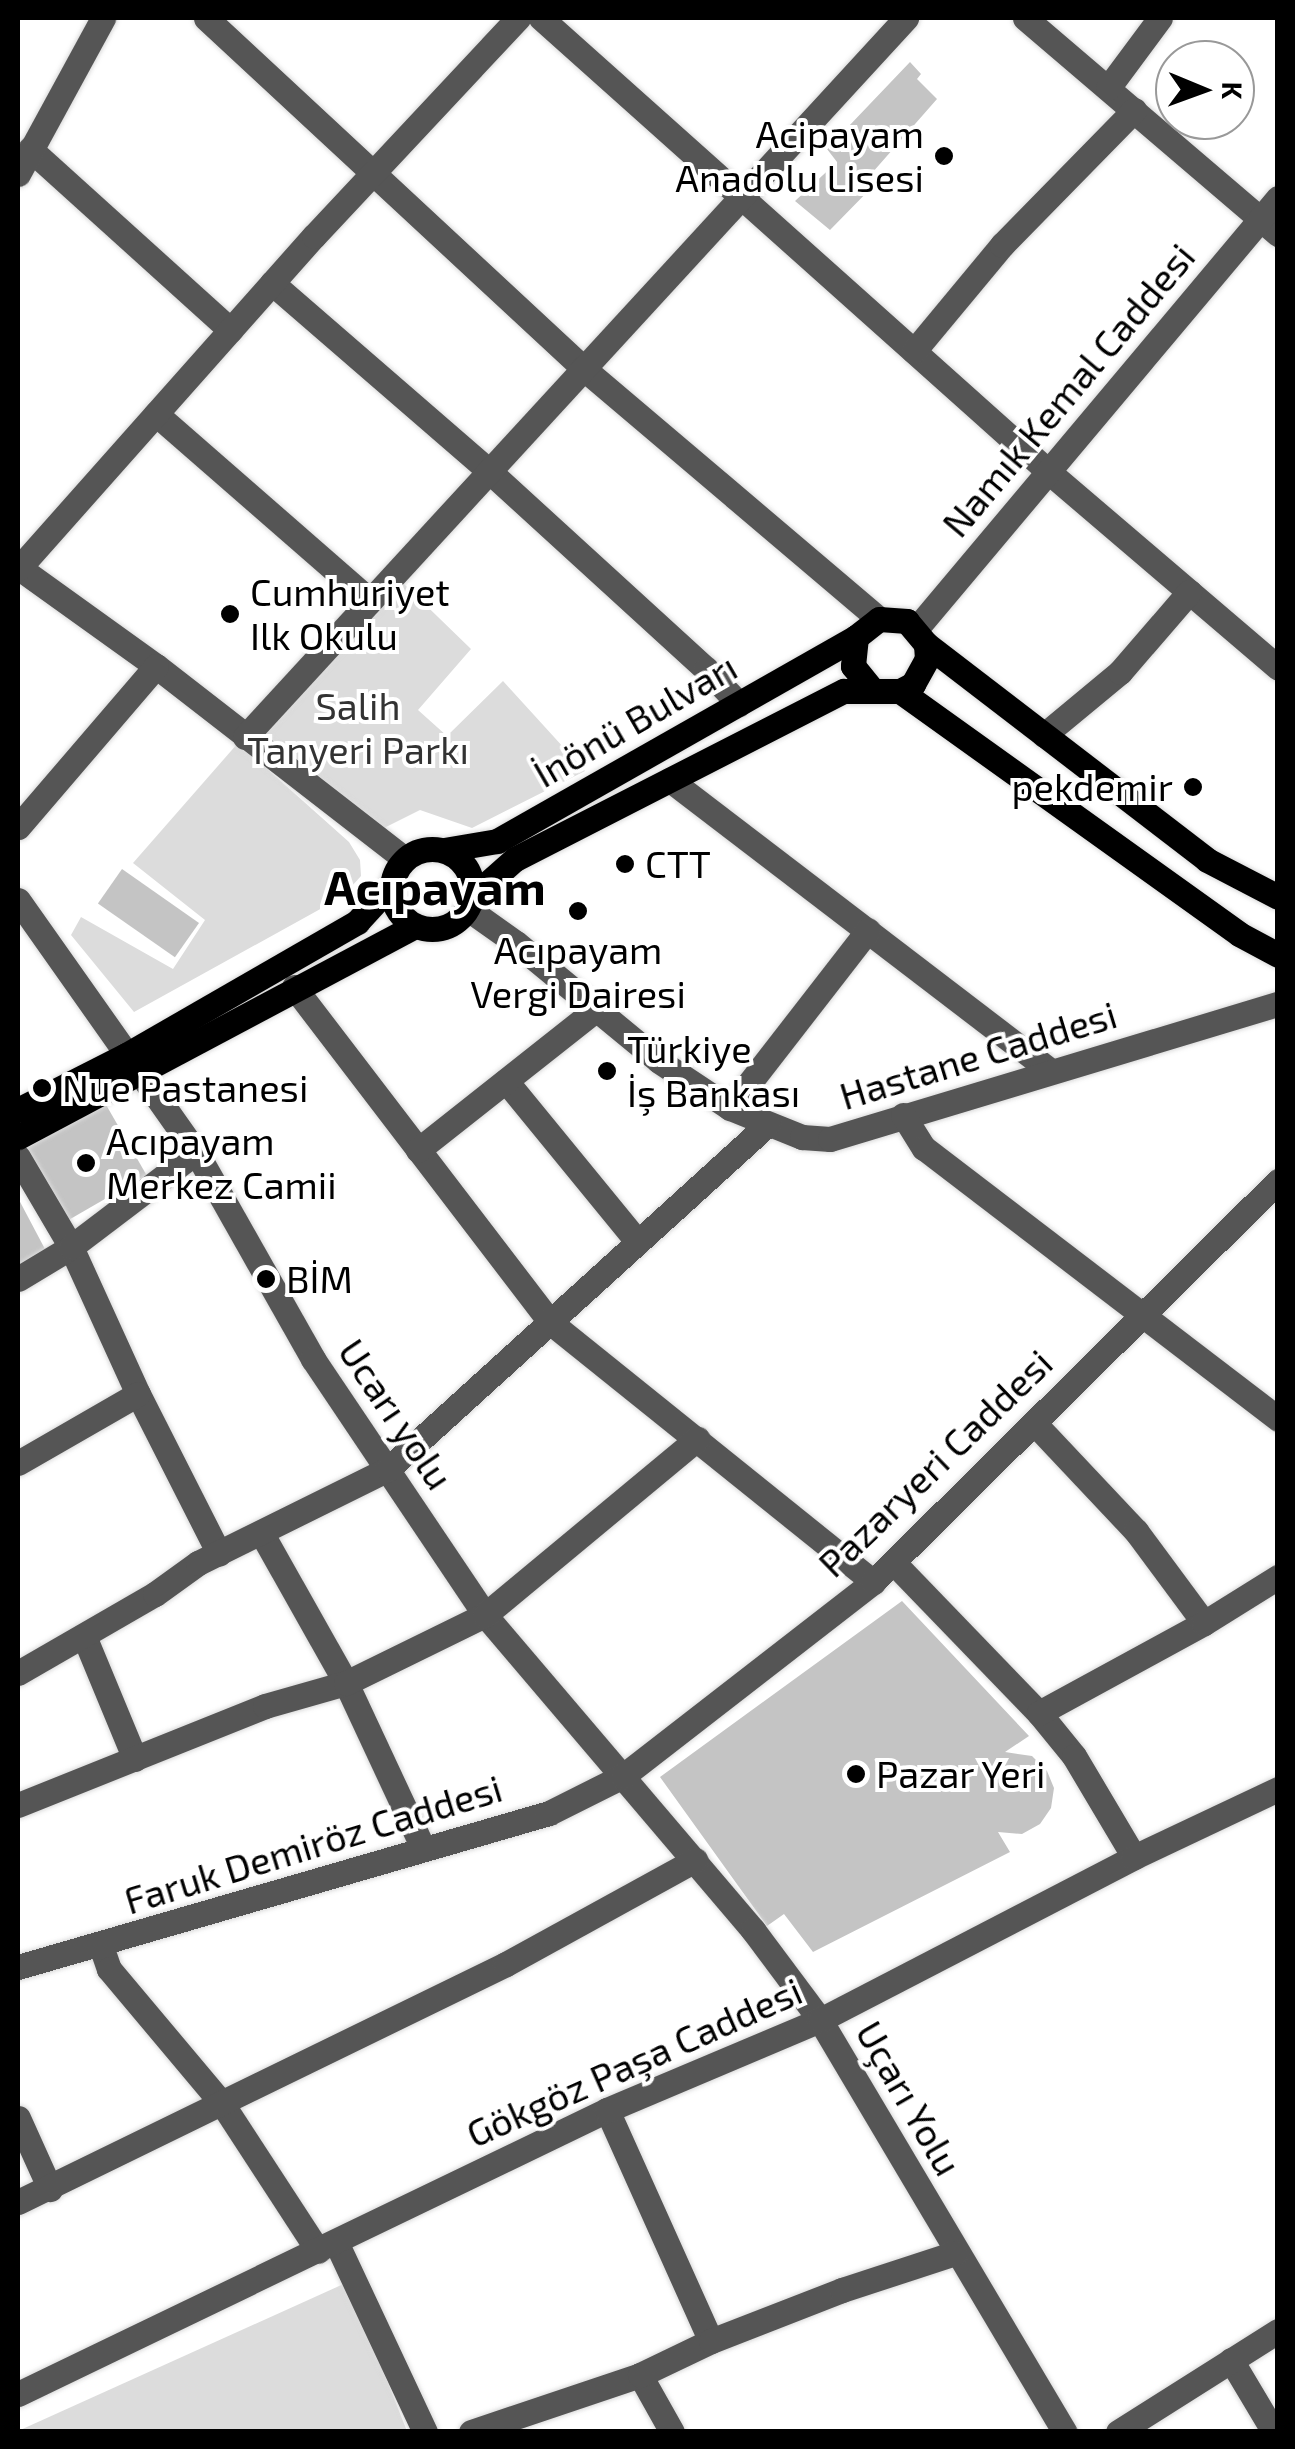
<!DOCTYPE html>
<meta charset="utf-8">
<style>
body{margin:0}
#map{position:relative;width:1295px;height:2449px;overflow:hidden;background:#fff;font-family:"Exo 2",sans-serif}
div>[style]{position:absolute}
.green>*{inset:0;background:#dcdcdc}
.building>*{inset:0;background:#c4c4c4;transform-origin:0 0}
.roads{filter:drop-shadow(0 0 2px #dbdbdb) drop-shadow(0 0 2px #dbdbdb)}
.minor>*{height:25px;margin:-12.5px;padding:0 12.5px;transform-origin:12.5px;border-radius:12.5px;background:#555}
.major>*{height:25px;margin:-12.5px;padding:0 12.5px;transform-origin:12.5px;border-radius:12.5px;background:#000}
.major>.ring{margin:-12.5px;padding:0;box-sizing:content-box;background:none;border:25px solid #000;border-radius:50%}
.dots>*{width:28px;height:28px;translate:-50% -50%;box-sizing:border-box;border:5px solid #fff;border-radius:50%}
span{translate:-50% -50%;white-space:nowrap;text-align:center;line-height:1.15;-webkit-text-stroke:8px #fff;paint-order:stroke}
.poi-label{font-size:38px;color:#000}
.right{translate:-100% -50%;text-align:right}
.left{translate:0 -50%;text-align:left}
.street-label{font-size:38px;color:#000}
.park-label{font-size:38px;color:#333}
.district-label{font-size:48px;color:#000;font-weight:700}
.frame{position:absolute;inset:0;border:20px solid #000;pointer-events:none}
.north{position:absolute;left:1155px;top:40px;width:100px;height:100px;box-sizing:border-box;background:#fff;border:2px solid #999;border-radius:50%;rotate:91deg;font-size:28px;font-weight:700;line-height:40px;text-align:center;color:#000}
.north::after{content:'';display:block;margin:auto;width:35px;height:45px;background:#000;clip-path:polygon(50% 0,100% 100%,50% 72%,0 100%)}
</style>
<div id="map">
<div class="green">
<i style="clip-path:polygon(404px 584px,471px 649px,418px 710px,447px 736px,503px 681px,585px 771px,472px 828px,420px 810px,384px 828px,263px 733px)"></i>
<i style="clip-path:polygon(238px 743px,349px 842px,360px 860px,361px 876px,342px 897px,134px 1012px,71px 935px,81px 917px,173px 969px,205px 920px,133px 863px)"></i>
<i style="clip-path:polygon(348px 2282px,407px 2431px,18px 2432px,18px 2431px)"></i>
</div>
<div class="building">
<i style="clip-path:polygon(910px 62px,921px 74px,917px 79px,937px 99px,872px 173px,878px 181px,830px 230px,795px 201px,837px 162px,827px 149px)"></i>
<i style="left:122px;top:869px;width:94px;height:42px;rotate:35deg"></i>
<i style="left:105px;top:1103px;width:83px;height:93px;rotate:60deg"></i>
<i style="clip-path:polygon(18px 1198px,46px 1251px,18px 1267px)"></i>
<i style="clip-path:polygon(902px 1601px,1029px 1736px,1005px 1752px,1032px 1756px,1047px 1771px,1054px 1788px,1051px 1808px,1040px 1824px,1022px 1834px,998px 1832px,1010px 1852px,813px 1952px,784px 1914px,767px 1926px,660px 1777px)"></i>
</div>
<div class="roads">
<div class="minor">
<i style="left:206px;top:18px;width:514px;rotate:42.87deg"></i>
<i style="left:583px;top:368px;width:388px;rotate:40.3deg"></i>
<i style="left:541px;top:18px;width:683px;rotate:41.79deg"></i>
<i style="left:1050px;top:473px;width:300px;rotate:40.5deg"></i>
<i style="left:1025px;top:18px;width:333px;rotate:40.5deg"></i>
<i style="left:1108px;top:88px;width:87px;rotate:-53.4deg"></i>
<i style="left:30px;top:149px;width:270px;rotate:42.1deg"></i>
<i style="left:18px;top:174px;width:178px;rotate:-61.4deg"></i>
<i style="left:272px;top:283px;width:287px;rotate:40.9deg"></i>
<i style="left:489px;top:471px;width:294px;rotate:42.4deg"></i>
<i style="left:706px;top:669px;width:48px;rotate:46.7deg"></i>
<i style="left:914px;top:351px;width:138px;rotate:-50.3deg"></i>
<i style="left:1002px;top:245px;width:189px;rotate:-45.6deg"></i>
<i style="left:156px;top:414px;width:284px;rotate:41.1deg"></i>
<i style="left:18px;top:567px;width:170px;rotate:35.7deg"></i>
<i style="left:156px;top:666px;width:315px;rotate:37.8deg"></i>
<i style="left:19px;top:568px;width:444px;rotate:-48.4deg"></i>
<i style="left:314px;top:236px;width:299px;rotate:-46.9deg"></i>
<i style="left:916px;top:629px;width:563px;rotate:-49.97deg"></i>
<i style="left:1044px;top:735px;width:99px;rotate:-39.7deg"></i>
<i style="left:1120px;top:672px;width:106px;rotate:-49.2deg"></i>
<i style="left:245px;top:737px;width:977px;rotate:-47.41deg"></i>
<i style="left:670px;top:780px;width:479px;rotate:37.4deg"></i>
<i style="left:18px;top:827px;width:212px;rotate:-49.4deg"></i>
<i style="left:18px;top:900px;width:309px;rotate:54.8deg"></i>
<i style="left:196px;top:1152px;width:238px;rotate:60.5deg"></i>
<i style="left:313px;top:1359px;width:308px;rotate:56.1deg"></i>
<i style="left:485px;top:1615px;width:414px;rotate:49.6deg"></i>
<i style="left:753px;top:1930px;width:112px;rotate:53.3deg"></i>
<i style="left:820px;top:2020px;width:479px;rotate:59.3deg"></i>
<i style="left:468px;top:909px;width:59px;rotate:35.3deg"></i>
<i style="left:516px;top:943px;width:185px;rotate:39.5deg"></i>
<i style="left:659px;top:1061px;width:85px;rotate:33.5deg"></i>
<i style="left:730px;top:1108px;width:78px;rotate:21.9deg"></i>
<i style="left:802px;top:1137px;width:28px;rotate:4deg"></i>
<i style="left:830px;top:1139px;width:468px;rotate:-16.8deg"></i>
<i style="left:294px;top:987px;width:422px;rotate:52.6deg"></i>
<i style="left:550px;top:1322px;width:415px;rotate:38.8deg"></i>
<i style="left:506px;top:1081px;width:208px;rotate:50.7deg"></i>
<i style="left:730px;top:1108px;width:225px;rotate:-52.2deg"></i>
<i style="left:903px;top:1115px;width:39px;rotate:58deg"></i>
<i style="left:924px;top:1148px;width:446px;rotate:37.4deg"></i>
<i style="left:418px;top:1150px;width:226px;rotate:-38.3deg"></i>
<i style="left:18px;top:1157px;width:104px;rotate:59.5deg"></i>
<i style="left:71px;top:1247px;width:162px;rotate:65.5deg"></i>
<i style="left:138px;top:1394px;width:179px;rotate:63.1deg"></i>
<i style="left:18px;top:1279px;width:62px;rotate:-31.1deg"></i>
<i style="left:71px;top:1247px;width:157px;rotate:-37.2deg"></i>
<i style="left:1036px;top:1425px;width:146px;rotate:46.7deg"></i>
<i style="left:1136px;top:1531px;width:114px;rotate:53.5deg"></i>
<i style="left:18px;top:1463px;width:138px;rotate:-29.9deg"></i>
<i style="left:262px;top:1534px;width:171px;rotate:60.6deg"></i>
<i style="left:346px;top:1683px;width:182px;rotate:65deg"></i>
<i style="left:894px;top:1563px;width:209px;rotate:46deg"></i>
<i style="left:1039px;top:1713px;width:55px;rotate:50.9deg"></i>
<i style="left:1074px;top:1756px;width:117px;rotate:59.3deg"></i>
<i style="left:84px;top:1636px;width:133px;rotate:67.5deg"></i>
<i style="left:18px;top:1673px;width:158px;rotate:-30deg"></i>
<i style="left:155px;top:1594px;width:53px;rotate:-35.8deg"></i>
<i style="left:198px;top:1563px;width:212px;rotate:-26.3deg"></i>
<i style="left:388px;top:1469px;width:513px;rotate:-42.24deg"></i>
<i style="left:1039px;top:1713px;width:188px;rotate:-28.6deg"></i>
<i style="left:1204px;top:1623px;width:87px;rotate:-31.9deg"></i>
<i style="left:18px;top:1805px;width:266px;rotate:-21.8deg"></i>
<i style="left:265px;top:1706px;width:84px;rotate:-15.9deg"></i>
<i style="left:346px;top:1683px;width:155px;rotate:-26.1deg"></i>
<i style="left:485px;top:1615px;width:276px;rotate:-39.7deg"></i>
<i style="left:101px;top:1946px;width:24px;rotate:71deg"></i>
<i style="left:109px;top:1969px;width:177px;rotate:50deg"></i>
<i style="left:223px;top:2105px;width:174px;rotate:56.9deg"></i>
<i style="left:18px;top:1967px;width:553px;rotate:-16.17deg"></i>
<i style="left:549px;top:1813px;width:83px;rotate:-26.6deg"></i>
<i style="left:623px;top:1776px;width:316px;rotate:-37.8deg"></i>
<i style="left:873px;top:1582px;width:570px;rotate:-44.72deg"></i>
<i style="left:607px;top:2110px;width:253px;rotate:65.8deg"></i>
<i style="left:18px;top:2118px;width:78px;rotate:65.7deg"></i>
<i style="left:18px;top:2202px;width:543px;rotate:-26deg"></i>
<i style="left:506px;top:1964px;width:216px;rotate:-28.8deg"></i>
<i style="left:336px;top:2242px;width:210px;rotate:64.9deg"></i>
<i style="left:1231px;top:2360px;width:84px;rotate:59.2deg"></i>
<i style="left:640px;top:2375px;width:65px;rotate:60.7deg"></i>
<i style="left:18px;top:2394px;width:654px;rotate:-25.74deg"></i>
<i style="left:607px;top:2110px;width:231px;rotate:-22.9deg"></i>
<i style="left:820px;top:2020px;width:354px;rotate:-27.4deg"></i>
<i style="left:1134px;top:1857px;width:159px;rotate:-25.3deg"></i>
<i style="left:471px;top:2432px;width:178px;rotate:-18.6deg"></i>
<i style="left:640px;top:2375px;width:79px;rotate:-25.6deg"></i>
<i style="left:711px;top:2341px;width:141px;rotate:-21.3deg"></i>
<i style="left:842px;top:2290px;width:119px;rotate:-18.1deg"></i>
<i style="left:1118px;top:2432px;width:189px;rotate:-32.3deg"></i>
</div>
<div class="major">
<i style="left:926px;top:644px;width:354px;rotate:37.5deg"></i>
<i style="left:1207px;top:860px;width:80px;rotate:27.5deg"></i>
<i style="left:900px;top:691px;width:417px;rotate:35.6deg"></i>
<i style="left:1239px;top:934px;width:44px;rotate:28.3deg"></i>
<i class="ring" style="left:392px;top:849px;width:55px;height:55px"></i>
<i style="left:444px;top:850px;width:54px;rotate:-9.6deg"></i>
<i style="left:497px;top:841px;width:413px;rotate:-29.6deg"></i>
<i style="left:472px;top:897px;width:57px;rotate:-41.5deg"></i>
<i style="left:515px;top:859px;width:369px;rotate:-27.1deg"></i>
<i style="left:844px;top:691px;width:56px"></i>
<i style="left:900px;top:691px;width:15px;rotate:-28deg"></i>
<i style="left:913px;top:684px;width:29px;rotate:-61deg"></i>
<i style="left:927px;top:659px;width:15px;rotate:-94deg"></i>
<i style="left:926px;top:644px;width:30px;rotate:-130deg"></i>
<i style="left:907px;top:621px;width:28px;rotate:-176deg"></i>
<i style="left:879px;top:619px;width:29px;rotate:142deg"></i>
<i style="left:856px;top:637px;width:29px;rotate:96deg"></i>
<i style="left:853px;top:666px;width:28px;rotate:51deg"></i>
<i style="left:18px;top:1110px;width:121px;rotate:-27deg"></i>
<i style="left:126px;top:1055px;width:267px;rotate:-29.9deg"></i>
<i style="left:357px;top:922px;width:52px;rotate:-47.4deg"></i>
<i style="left:18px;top:1137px;width:450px;rotate:-28deg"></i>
</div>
</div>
<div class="dots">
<i style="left:944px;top:156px;background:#000"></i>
<i style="left:230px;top:614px;background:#000"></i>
<i style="left:1193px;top:787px;background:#000"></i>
<i style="left:625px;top:864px;background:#000"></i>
<i style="left:578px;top:911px;background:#000"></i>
<i style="left:607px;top:1071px;background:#000"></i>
<i style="left:42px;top:1088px;background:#000"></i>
<i style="left:86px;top:1163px;background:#000"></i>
<i style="left:266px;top:1279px;background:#000"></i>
<i style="left:856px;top:1774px;background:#000"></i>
</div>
<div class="poi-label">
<span class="right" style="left:924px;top:156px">Acipayam<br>Anadolu Lisesi</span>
<span class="left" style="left:250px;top:614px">Cumhuriyet<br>Ilk Okulu</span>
<span class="right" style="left:1173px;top:787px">pekdemir</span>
<span class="left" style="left:645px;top:864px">CTT</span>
<span style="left:578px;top:972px">Acıpayam<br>Vergi Dairesi</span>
<span class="left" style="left:627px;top:1071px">Türkiye<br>İş Bankası</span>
<span class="left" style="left:62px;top:1088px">Nue Pastanesi</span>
<span class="left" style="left:106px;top:1163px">Acıpayam<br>Merkez Camii</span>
<span class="left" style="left:286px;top:1279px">BİM</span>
<span class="left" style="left:876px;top:1774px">Pazar Yeri</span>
</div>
<div class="street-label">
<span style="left:1068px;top:390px;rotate:-50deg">Namık Kemal Caddesi</span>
<span style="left:635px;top:720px;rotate:-30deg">İnönü Bulvarı</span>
<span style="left:978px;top:1055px;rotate:-17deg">Hastane Caddesi</span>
<span style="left:396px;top:1414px;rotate:56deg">Ucarı yolu</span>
<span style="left:935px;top:1463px;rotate:-44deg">Pazaryeri Caddesi</span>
<span style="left:313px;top:1844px;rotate:-17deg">Faruk Demiröz Caddesi</span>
<span style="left:634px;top:2062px;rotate:-24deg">Gökgöz Paşa Caddesi</span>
<span style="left:909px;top:2098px;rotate:60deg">Uçarı Yolu</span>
</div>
<div class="park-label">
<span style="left:358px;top:728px">Salih<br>Tanyeri Parkı</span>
</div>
<div class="district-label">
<span style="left:435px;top:887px">Acıpayam</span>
</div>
<div class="frame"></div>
<div class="north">K</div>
</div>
